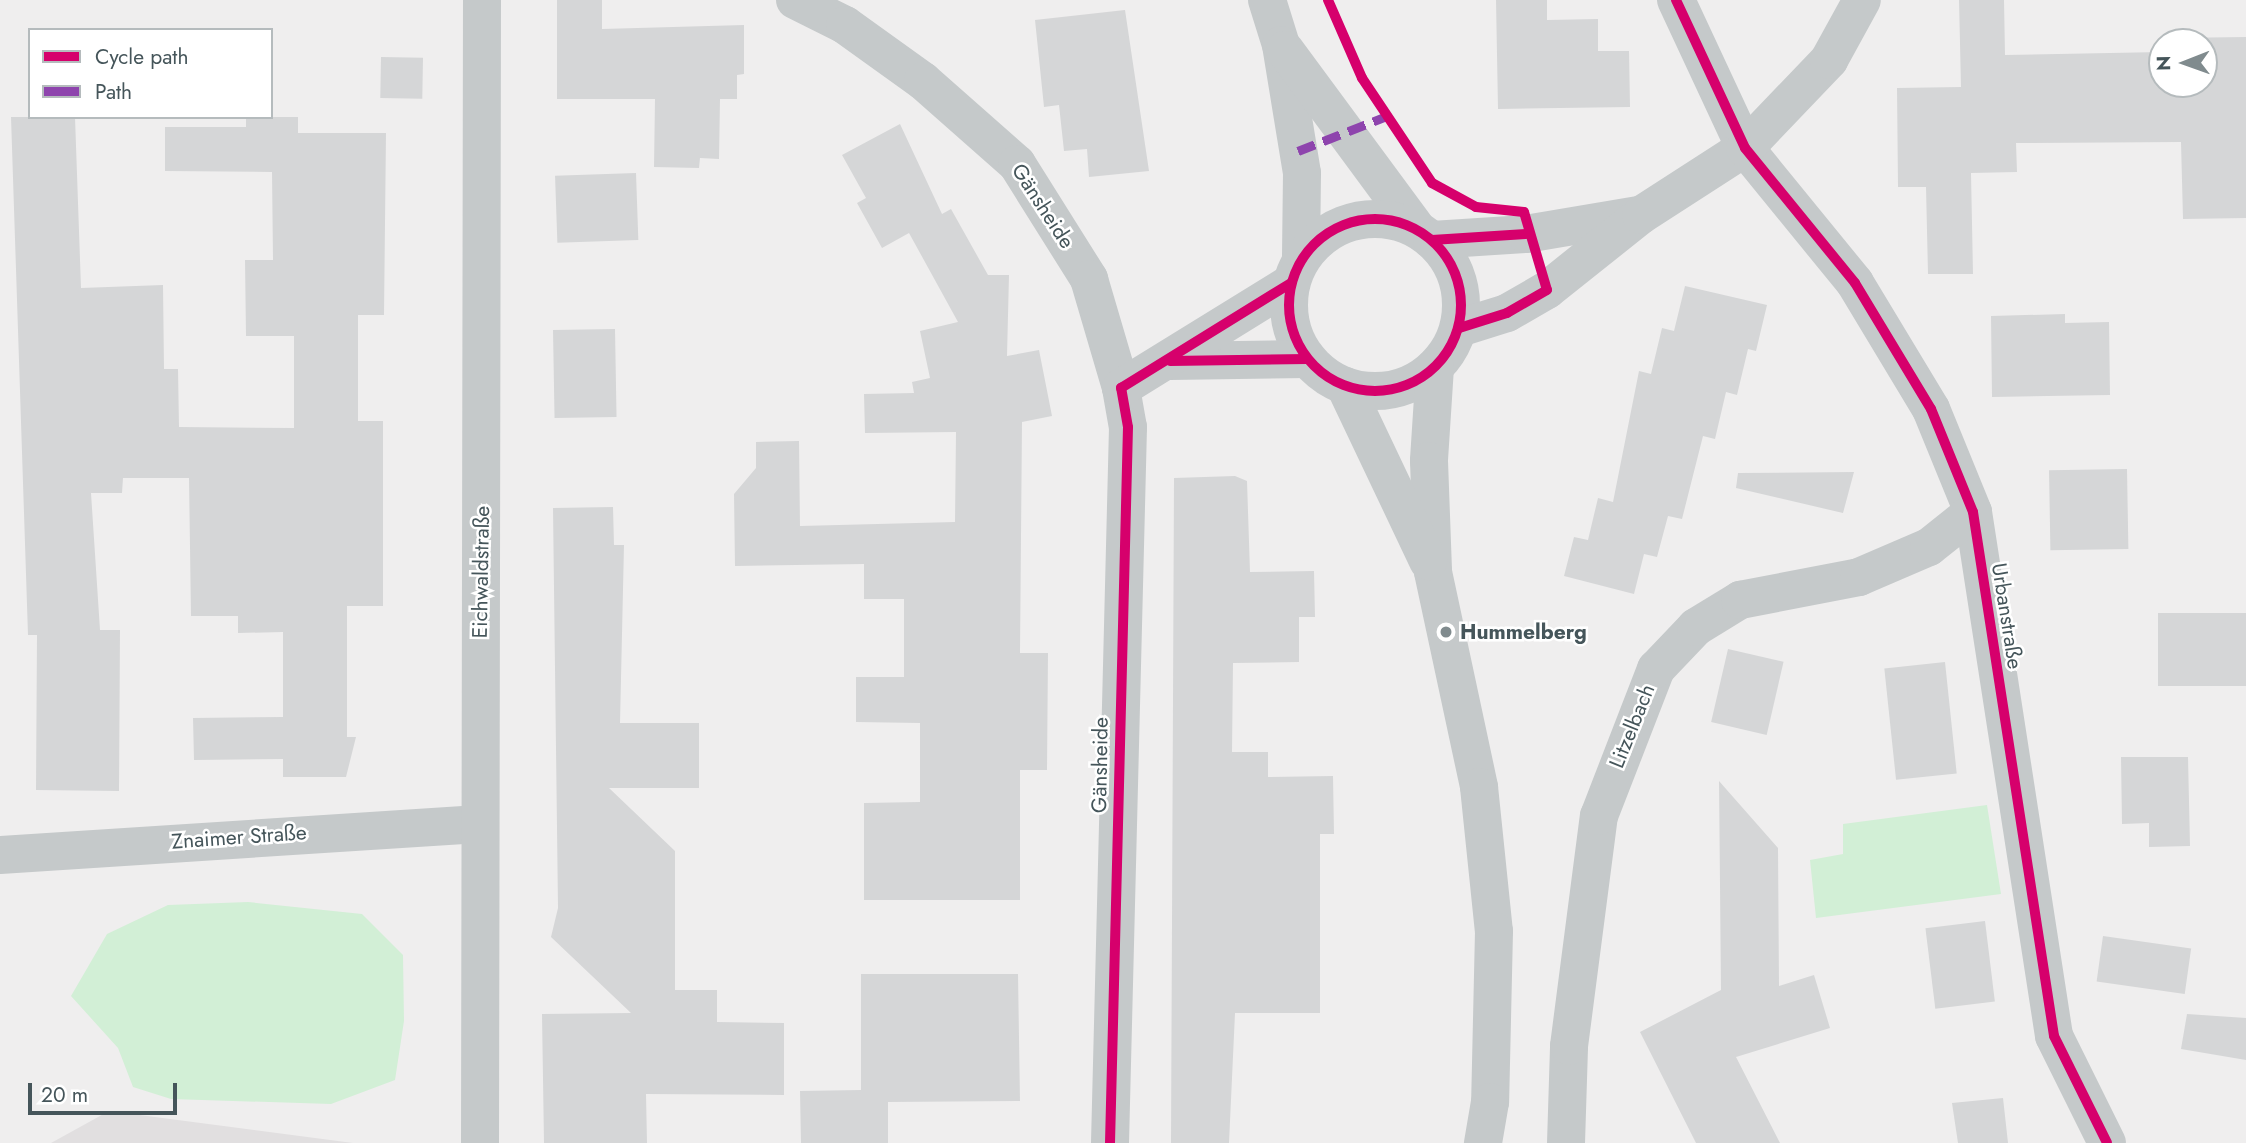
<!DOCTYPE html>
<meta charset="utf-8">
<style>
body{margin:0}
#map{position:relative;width:2246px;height:1143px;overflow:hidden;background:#efeeee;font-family:Jost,sans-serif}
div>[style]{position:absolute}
.education>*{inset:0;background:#e1dfe0}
.green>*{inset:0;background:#d2efd6}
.building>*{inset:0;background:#d5d6d7;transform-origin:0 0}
.minor>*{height:38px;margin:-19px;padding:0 19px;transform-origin:19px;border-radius:19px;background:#c5c9ca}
.minor>.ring{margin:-19px;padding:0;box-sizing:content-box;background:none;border:38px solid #c5c9ca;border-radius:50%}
.quiet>*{height:9px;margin-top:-4.5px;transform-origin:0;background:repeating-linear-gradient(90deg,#8e44ad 0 18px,transparent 0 27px)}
.cycleway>*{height:10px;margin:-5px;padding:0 5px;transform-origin:5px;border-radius:5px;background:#d6006c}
.cycleway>.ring{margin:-5px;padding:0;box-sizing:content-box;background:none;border:10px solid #d6006c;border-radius:50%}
.dots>*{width:19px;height:19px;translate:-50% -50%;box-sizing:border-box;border:4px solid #fff;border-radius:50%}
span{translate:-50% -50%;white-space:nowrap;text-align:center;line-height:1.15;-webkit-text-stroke:5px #fff;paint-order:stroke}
.street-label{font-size:21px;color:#45555a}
.poi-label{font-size:21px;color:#45555a;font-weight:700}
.left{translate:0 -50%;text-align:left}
.legend{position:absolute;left:28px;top:28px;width:245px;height:91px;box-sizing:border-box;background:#fff;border:2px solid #b5bbbd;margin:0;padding:9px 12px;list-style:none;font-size:21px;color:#45555a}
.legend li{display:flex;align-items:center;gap:14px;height:35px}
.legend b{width:35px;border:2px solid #b5bbbd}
.north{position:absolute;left:2148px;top:28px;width:70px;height:70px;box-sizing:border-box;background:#fff;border:2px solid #b5bbbd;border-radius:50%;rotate:269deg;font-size:19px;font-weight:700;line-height:28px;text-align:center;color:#45555a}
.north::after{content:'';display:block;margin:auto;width:24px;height:32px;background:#808b8e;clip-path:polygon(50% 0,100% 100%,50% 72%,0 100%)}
.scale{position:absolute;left:28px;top:1083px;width:149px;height:32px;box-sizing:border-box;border:4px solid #45555a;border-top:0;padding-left:9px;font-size:21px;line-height:24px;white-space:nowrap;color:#45555a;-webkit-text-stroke:5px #fff;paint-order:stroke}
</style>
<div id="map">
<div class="education">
<i style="clip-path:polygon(109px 1111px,353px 1143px,51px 1143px)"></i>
</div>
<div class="green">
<i style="clip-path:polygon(1987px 805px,2001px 894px,1816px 918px,1810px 860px,1843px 854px,1843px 824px)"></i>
<i style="clip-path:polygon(248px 902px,362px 914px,403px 955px,404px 1021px,395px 1080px,331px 1104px,171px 1099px,133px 1087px,118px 1048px,71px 996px,107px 934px,168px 905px)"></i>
</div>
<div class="building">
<i style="clip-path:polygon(557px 0,602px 0,602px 29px,744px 25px,744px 74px,737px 75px,737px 99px,720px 99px,719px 159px,700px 158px,699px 168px,654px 167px,655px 99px,557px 99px)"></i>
<i style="clip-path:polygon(1496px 0,1547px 0,1547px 20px,1598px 19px,1598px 51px,1629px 51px,1630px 107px,1498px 109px)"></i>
<i style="clip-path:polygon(1959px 0,2004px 0,2005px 55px,2162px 52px,2162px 84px,2204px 84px,2204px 42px,2172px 38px,2246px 37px,2246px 218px,2183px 219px,2181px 142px,2016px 143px,2017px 172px,1971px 173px,1973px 274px,1928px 274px,1926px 187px,1898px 187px,1897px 88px,1961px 87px)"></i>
<i style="clip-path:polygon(1125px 10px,1149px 171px,1089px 177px,1087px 149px,1064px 151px,1059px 105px,1044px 107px,1035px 20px)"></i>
<i style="left:381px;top:57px;width:42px;height:41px;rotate:1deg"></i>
<i style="clip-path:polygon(11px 117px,75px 117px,81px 288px,163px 285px,164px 369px,178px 369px,179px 427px,294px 428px,294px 336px,246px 336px,245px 260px,273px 260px,272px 172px,165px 171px,165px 127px,246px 127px,246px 117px,298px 117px,298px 133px,386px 133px,384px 315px,358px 315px,358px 421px,383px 421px,383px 606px,347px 606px,347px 737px,356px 737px,346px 777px,283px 777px,283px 759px,194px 760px,193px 718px,283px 717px,283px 632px,238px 633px,238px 616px,191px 616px,189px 478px,123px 478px,122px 493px,91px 493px,100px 630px,120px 630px,119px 791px,36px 790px,37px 635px,28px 635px)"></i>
<i style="clip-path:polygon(900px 124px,942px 214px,951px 209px,988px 275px,1009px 275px,1007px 356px,1039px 350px,1052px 416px,1022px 422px,1020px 653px,1048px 653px,1047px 770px,1020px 770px,1020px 900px,864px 900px,864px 803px,920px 802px,920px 723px,856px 722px,856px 677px,904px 677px,904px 599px,864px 599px,864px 564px,735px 566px,734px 494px,756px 468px,756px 442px,799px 441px,800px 526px,955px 522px,956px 432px,865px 433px,864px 394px,914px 393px,912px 382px,930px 378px,920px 331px,958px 322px,909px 233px,882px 248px,857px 203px,866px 198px,842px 155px)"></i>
<i style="left:636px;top:173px;width:67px;height:81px;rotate:88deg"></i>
<i style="clip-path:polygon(1685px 286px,1767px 305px,1756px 351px,1748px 349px,1737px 395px,1726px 392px,1715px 439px,1703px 436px,1682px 519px,1668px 516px,1657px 557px,1644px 554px,1634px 594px,1564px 576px,1574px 537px,1588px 540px,1598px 498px,1613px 502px,1639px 371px,1651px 374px,1662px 328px,1674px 331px)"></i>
<i style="clip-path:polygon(2065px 314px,2065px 323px,2109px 322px,2110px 395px,1992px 397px,1991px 316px)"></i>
<i style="left:615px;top:329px;width:88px;height:62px;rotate:89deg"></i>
<i style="left:2127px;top:469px;width:80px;height:78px;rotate:89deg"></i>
<i style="clip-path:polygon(1854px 472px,1843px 513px,1736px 488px,1738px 473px)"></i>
<i style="clip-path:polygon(1235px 476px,1247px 481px,1250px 572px,1314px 571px,1315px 617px,1299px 617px,1299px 662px,1233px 663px,1232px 752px,1268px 752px,1268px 777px,1333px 776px,1334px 834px,1320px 834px,1320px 1013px,1235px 1013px,1229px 1143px,1171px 1143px,1174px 478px)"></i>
<i style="clip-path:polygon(613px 507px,614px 545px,624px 545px,620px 723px,699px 723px,699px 788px,609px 788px,675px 851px,675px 990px,717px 990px,717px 1022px,784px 1023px,784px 1095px,646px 1094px,647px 1143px,544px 1143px,542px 1014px,631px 1013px,551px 937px,558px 908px,553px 508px)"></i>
<i style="left:2246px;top:613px;width:73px;height:88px;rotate:90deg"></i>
<i style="left:1728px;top:649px;width:57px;height:75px;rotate:13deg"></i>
<i style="left:1945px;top:662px;width:112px;height:61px;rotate:84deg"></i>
<i style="clip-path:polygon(2121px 757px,2188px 757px,2190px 846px,2149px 847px,2149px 823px,2122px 824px)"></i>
<i style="clip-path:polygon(1719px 781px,1778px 848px,1779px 986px,1814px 975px,1830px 1028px,1736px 1057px,1780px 1143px,1696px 1143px,1640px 1032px,1721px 990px)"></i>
<i style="left:1985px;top:921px;width:81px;height:60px;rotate:83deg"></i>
<i style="left:2103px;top:936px;width:89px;height:46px;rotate:8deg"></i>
<i style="clip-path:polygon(861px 974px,1018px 974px,1020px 1101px,888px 1102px,888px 1143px,801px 1143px,800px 1091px,861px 1090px)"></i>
<i style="clip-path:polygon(2187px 1014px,2246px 1018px,2246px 1060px,2181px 1049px)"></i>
<i style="clip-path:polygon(2003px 1098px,2008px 1143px,1958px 1143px,1952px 1103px)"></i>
</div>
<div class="minor">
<i style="left:795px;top:0;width:56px;rotate:26.6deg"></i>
<i style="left:845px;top:25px;width:96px;rotate:35.7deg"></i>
<i style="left:923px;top:81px;width:125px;rotate:41.4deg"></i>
<i style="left:1017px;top:164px;width:136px;rotate:57.9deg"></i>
<i style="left:1089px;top:279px;width:114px;rotate:73.6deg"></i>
<i style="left:1121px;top:388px;width:40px;rotate:80deg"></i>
<i style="left:1128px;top:427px;width:716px;rotate:91.44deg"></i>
<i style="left:1267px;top:0;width:47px;rotate:72.7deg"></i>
<i style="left:1281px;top:45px;width:130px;rotate:80.7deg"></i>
<i style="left:1302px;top:173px;width:86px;rotate:90.7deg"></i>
<i style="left:1676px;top:0;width:163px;rotate:65deg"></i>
<i style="left:1745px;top:148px;width:174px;rotate:50.8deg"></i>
<i style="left:1855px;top:283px;width:147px;rotate:58.9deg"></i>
<i style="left:1931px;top:409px;width:111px;rotate:67.8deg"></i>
<i style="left:1973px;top:512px;width:530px;rotate:81.21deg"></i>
<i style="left:2054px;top:1036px;width:119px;rotate:63.6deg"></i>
<i style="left:1285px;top:50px;width:221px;rotate:53.6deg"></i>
<i class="ring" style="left:1289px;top:219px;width:134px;height:134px"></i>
<i style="left:1432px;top:240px;width:94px;rotate:-3.7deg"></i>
<i style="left:1526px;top:234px;width:114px;rotate:-9.6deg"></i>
<i style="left:1459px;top:328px;width:50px;rotate:-17.4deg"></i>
<i style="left:1507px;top:313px;width:46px;rotate:-29.9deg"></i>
<i style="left:1547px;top:290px;width:120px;rotate:-38.6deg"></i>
<i style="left:1641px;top:215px;width:124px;rotate:-32.8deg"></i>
<i style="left:1745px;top:148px;width:122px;rotate:-46.3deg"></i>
<i style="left:1829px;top:60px;width:68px;rotate:-61.2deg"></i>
<i style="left:1170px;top:361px;width:137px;rotate:-0.8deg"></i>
<i style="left:1435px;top:367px;width:94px;rotate:93.7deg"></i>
<i style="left:1429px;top:461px;width:111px;rotate:87.9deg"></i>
<i style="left:1433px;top:572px;width:220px;rotate:77.9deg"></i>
<i style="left:1479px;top:787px;width:145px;rotate:84.1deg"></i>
<i style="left:1494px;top:931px;width:171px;rotate:91.3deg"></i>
<i style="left:1490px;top:1102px;width:42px;rotate:99.7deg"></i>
<i style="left:1345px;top:386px;width:194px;rotate:64.6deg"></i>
<i style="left:1121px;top:388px;width:200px;rotate:-31.7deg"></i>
<i style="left:0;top:855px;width:480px;rotate:-3.7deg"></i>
<i style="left:480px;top:1143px;width:1143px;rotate:-89.9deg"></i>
<i style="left:1566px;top:1143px;width:97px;rotate:-88.2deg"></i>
<i style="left:1569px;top:1046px;width:232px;rotate:-82.6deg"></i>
<i style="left:1599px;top:816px;width:158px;rotate:-68.8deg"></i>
<i style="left:1656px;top:669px;width:58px;rotate:-46.4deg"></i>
<i style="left:1696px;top:627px;width:52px;rotate:-31.5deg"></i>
<i style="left:1740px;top:600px;width:121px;rotate:-10.9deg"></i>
<i style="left:1859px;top:577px;width:76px;rotate:-23.2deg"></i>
<i style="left:1929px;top:547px;width:56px;rotate:-38.5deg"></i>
</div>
<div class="quiet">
<i style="left:1298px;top:151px;width:96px;rotate:-21.5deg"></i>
<i style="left:1387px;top:116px;width:5px;rotate:-127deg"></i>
</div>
<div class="cycleway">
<i style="left:1328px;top:0;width:85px;rotate:66.4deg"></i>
<i style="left:1362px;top:78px;width:126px;rotate:56.3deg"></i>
<i style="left:1432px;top:183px;width:50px;rotate:28.6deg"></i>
<i style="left:1476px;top:207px;width:48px;rotate:5.9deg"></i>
<i style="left:1524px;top:212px;width:81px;rotate:73.6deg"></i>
<i style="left:1547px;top:290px;width:46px;rotate:150.1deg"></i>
<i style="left:1507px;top:313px;width:50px;rotate:162.6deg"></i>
<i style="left:1676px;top:0;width:163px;rotate:65deg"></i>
<i style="left:1745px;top:148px;width:174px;rotate:50.8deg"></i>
<i style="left:1855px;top:283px;width:147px;rotate:58.9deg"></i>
<i style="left:1931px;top:409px;width:111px;rotate:67.8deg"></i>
<i style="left:1973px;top:512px;width:530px;rotate:81.21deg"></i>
<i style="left:2054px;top:1036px;width:119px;rotate:63.6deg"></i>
<i class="ring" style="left:1289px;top:219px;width:162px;height:162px"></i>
<i style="left:1432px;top:240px;width:94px;rotate:-3.7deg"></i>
<i style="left:1170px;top:361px;width:137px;rotate:-0.8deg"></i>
<i style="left:1110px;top:1143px;width:716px;rotate:-88.56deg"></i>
<i style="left:1128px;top:427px;width:40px;rotate:-100deg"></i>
<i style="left:1121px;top:388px;width:200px;rotate:-31.7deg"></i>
</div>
<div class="dots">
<i style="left:1446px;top:632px;background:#808b8e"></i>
</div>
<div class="street-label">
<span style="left:1043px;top:206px;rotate:57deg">Gänsheide</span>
<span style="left:481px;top:572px;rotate:-89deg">Eichwaldstraße</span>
<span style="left:2007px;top:616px;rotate:81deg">Urbanstraße</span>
<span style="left:1632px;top:726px;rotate:-68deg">Litzelbach</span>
<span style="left:1100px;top:765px;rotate:-89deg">Gänsheide</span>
<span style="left:239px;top:837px;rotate:-4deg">Znaimer Straße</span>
</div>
<div class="poi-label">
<span class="left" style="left:1460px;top:632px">Hummelberg</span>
</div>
<ul class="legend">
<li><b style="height:9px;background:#d6006c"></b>Cycle path</li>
<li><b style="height:9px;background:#8e44ad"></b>Path</li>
</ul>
<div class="north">N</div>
<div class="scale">20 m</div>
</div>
